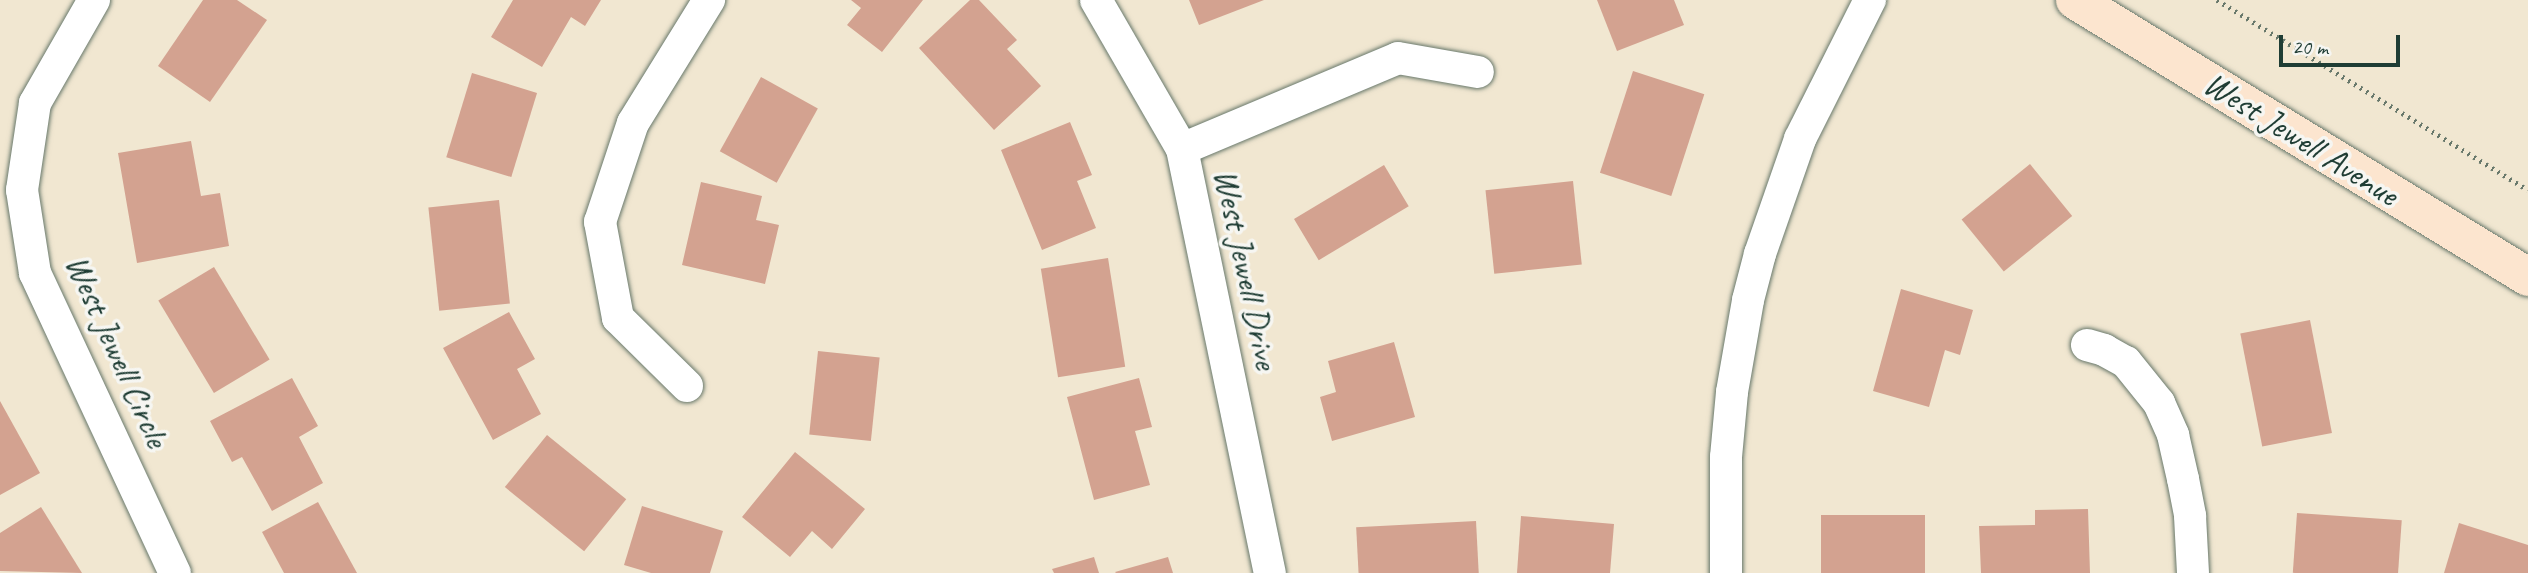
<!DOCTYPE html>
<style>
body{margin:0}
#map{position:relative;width:2528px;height:573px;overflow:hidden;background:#f1e7d1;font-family:Caveat,sans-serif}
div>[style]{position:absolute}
.building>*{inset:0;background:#d3a290;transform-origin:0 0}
.path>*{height:4.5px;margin-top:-2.25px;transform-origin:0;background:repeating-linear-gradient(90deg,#68786b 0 2px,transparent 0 7px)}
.roads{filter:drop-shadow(0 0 2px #68786b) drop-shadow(0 0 2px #68786b)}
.minor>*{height:32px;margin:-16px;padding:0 16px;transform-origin:16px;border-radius:16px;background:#fff}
.secondary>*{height:38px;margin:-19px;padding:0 19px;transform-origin:19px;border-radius:19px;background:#fce5cf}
span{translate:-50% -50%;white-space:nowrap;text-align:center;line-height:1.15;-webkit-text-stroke:7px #f6f6f2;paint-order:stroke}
.street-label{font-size:35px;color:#1f3d34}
.scale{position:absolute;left:2279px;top:35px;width:121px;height:32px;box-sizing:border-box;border:4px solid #1f3d34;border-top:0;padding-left:9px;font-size:21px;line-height:24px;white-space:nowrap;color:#1f3d34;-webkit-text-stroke:5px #f6f6f2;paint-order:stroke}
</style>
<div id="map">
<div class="building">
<i style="clip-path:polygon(203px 0,237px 0,267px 20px,210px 102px,158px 66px)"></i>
<i style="clip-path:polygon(513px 0,601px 0,585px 26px,571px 17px,542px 67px,491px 37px)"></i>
<i style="clip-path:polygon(851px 0,923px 0,882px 52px,847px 25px,861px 8px)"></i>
<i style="clip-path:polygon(970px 0,979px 0,1017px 40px,1007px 49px,1041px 86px,994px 130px,919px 48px)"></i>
<i style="clip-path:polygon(1189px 0,1264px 0,1199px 25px)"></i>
<i style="clip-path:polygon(1597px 0,1674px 0,1684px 25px,1617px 51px)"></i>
<i style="left:1633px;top:71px;width:75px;height:107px;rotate:18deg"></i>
<i style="left:472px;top:73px;width:68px;height:88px;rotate:17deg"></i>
<i style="left:761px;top:77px;width:65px;height:85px;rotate:29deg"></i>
<i style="clip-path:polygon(1070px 122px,1092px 175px,1077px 181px,1096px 228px,1042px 250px,1001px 150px)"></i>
<i style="clip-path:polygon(191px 141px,201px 196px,220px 193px,229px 246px,137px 263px,118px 153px)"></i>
<i style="left:2030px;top:164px;width:67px;height:88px;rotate:51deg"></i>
<i style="left:1384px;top:165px;width:48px;height:105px;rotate:59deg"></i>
<i style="left:1573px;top:181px;width:84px;height:88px;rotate:84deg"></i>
<i style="clip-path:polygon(701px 182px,762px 196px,756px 220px,779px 225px,765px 284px,682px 265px)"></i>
<i style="left:499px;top:200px;width:104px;height:71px;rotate:84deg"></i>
<i style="left:1108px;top:258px;width:110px;height:68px;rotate:81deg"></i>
<i style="left:214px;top:267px;width:108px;height:65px;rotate:59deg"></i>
<i style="clip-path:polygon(1901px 289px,1973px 310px,1960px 355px,1945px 350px,1929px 407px,1873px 391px)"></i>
<i style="clip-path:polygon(509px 312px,535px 359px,517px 369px,541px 414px,493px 440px,443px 348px)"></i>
<i style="left:2310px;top:320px;width:115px;height:71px;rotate:79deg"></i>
<i style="clip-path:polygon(1394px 342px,1415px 417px,1332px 441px,1320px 397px,1336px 392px,1328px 361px)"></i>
<i style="left:818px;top:351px;width:62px;height:84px;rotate:6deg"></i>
<i style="clip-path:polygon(292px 378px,318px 426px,299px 437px,323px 483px,272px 511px,242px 457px,232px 462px,210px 421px)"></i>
<i style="clip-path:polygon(1139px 378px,1152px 427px,1135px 431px,1150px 485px,1094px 500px,1067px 397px)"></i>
<i style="clip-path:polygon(0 401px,40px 473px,0 495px)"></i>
<i style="left:547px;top:435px;width:102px;height:67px;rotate:39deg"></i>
<i style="clip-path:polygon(795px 452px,865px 509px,832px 549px,812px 531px,790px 557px,742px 517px)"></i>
<i style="clip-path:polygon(318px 502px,357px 573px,284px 573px,262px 532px)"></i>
<i style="clip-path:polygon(642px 506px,723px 531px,710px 573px,651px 573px,624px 565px)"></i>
<i style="clip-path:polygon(41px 507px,82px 573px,0 571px,0 533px)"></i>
<i style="clip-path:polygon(2088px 509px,2090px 573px,1981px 573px,1979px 526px,2035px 525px,2035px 510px)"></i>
<i style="left:2297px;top:513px;width:105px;height:60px;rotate:4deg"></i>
<i style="left:1821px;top:515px;width:104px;height:58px"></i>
<i style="clip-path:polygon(1521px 516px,1614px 524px,1610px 573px,1517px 573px)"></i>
<i style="left:1476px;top:521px;width:52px;height:120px;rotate:87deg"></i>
<i style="clip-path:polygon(2459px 523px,2528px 545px,2528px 573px,2444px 573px)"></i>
<i style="clip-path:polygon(1094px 557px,1099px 573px,1054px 573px,1052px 569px)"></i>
<i style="clip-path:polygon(1168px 557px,1173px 573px,1116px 573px,1115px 572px)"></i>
</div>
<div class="path">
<i style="left:2217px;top:0;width:364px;rotate:31.4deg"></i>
</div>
<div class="roads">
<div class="minor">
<i style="left:94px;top:0;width:119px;rotate:119.8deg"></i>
<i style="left:35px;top:103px;width:88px;rotate:98.5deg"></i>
<i style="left:22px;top:190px;width:84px;rotate:81.1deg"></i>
<i style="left:35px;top:273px;width:331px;rotate:65deg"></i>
<i style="left:1096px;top:0;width:172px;rotate:60deg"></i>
<i style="left:1182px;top:149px;width:433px;rotate:78.3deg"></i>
<i style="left:1182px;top:149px;width:234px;rotate:-22.8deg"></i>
<i style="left:1398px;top:58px;width:81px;rotate:9.9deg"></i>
<i style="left:2087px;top:345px;width:18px;rotate:16deg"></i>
<i style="left:2104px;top:350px;width:25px;rotate:29deg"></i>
<i style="left:2126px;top:362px;width:53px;rotate:51.2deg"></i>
<i style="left:2159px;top:403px;width:35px;rotate:66deg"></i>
<i style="left:2173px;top:435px;width:45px;rotate:77.2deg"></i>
<i style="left:2183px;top:479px;width:38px;rotate:79deg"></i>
<i style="left:2190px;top:516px;width:57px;rotate:87deg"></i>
<i style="left:687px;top:386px;width:97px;rotate:-135.4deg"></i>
<i style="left:618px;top:318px;width:98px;rotate:-100.6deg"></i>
<i style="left:600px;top:222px;width:104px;rotate:-71.6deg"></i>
<i style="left:633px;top:123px;width:145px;rotate:-58.3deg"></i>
<i style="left:1726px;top:573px;width:116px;rotate:-90deg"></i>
<i style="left:1726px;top:457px;width:65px;rotate:-84.7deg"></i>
<i style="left:1732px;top:392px;width:93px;rotate:-80.1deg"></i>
<i style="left:1748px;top:300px;width:48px;rotate:-75.4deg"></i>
<i style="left:1760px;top:254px;width:122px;rotate:-70.8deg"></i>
<i style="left:1800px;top:139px;width:156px;rotate:-63.3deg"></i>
</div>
<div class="secondary">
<i style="left:2075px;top:0;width:531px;rotate:31.44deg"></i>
</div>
</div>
<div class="street-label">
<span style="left:2301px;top:139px;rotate:32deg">West Jewell Avenue</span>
<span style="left:1246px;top:269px;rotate:78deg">West Jewell Drive</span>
<span style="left:117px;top:351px;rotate:66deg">West Jewell Circle</span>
</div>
<div class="scale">20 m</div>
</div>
